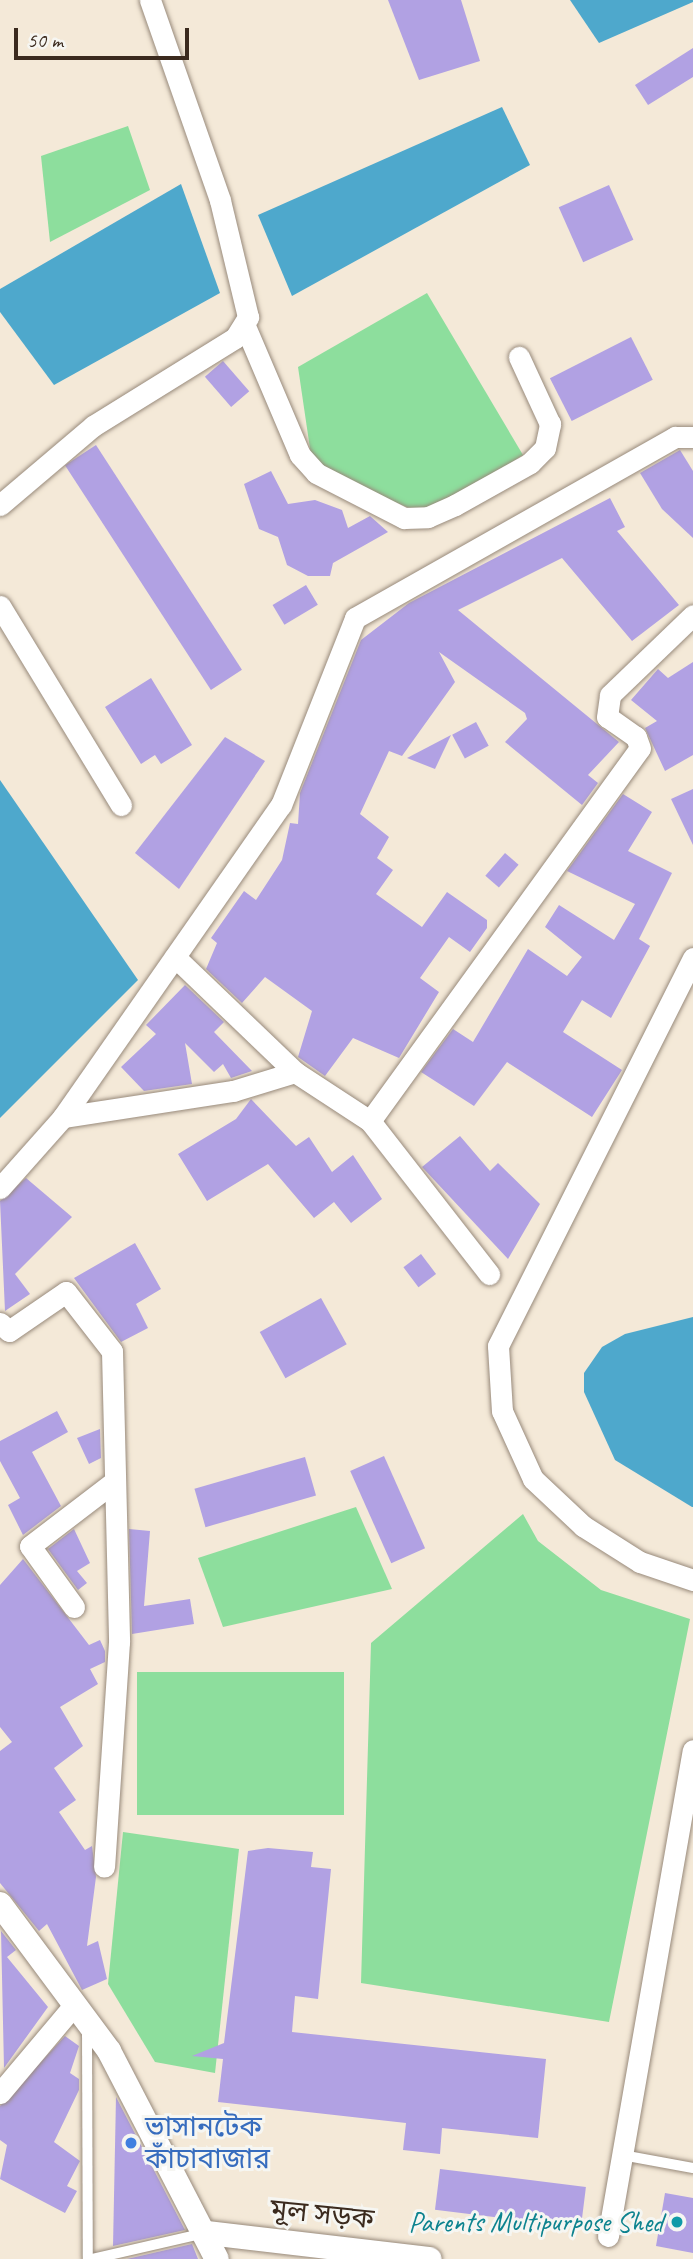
<!DOCTYPE html>
<meta charset="utf-8">
<style>
body{margin:0}
#map{position:relative;width:693px;height:2259px;overflow:hidden;background:#f4e9d8;font-family:Caveat,"Noto Sans Bengali",sans-serif}
div>[style]{position:absolute}
.green>*{inset:0;background:#8dde9d;transform-origin:0 0}
.water>*{inset:0;background:#4ea8cc}
.building>*{inset:0;background:#b1a1e3;transform-origin:0 0}
.roads{filter:drop-shadow(0 0 2px #988a7b) drop-shadow(0 0 2px #988a7b)}
.service>*{height:10px;margin:-5px;padding:0 5px;transform-origin:5px;border-radius:5px;background:#fff}
.minor>*{height:21px;margin:-10.5px;padding:0 10.5px;transform-origin:10.5px;border-radius:10.5px;background:#fff}
.tertiary>*{height:24px;margin:-12px;padding:0 12px;transform-origin:12px;border-radius:12px;background:#fff}
.dots>*{width:19px;height:19px;translate:-50% -50%;box-sizing:border-box;border:4px solid #f6f6f2;border-radius:50%}
span{translate:-50% -50%;white-space:nowrap;text-align:center;line-height:1.15;-webkit-text-stroke:6px #f6f6f2;paint-order:stroke}
.shop-label{font-size:28px;color:#366cbe}
.left{translate:0 -50%;text-align:left}
.street-label{font-size:28px;color:#3b2a1e}
.culture-label{font-size:28px;color:#0d838f}
.right{translate:-100% -50%;text-align:right}
.scale{position:absolute;left:14px;top:28px;width:175px;height:32px;box-sizing:border-box;border:4px solid #3b2a1e;border-top:0;padding-left:9px;font-size:21px;line-height:24px;white-space:nowrap;color:#3b2a1e;-webkit-text-stroke:5px #f6f6f2;paint-order:stroke}
</style>
<div id="map">
<div class="green">
<i style="clip-path:polygon(128px 126px,150px 190px,50px 242px,41px 156px)"></i>
<i style="clip-path:polygon(427px 293px,523px 455px,429px 516px,313px 469px,298px 367px)"></i>
<i style="clip-path:polygon(356px 1507px,392px 1589px,223px 1627px,198px 1558px)"></i>
<i style="clip-path:polygon(523px 1514px,538px 1541px,601px 1590px,690px 1619px,609px 2022px,361px 1983px,371px 1643px)"></i>
<i style="left:344px;top:1672px;width:143px;height:207px;rotate:90deg"></i>
<i style="clip-path:polygon(123px 1832px,239px 1849px,215px 2073px,155px 2062px,108px 1984px)"></i>
</div>
<div class="water">
<i style="clip-path:polygon(570px 0,693px 0,693px 2px,599px 43px)"></i>
<i style="clip-path:polygon(502px 107px,530px 165px,292px 296px,258px 215px)"></i>
<i style="clip-path:polygon(181px 184px,220px 293px,54px 385px,0 312px,0 289px)"></i>
<i style="clip-path:polygon(0 780px,138px 980px,0 1118px)"></i>
<i style="clip-path:polygon(693px 1317px,693px 1507px,692px 1507px,615px 1460px,584px 1392px,584px 1373px,602px 1347px,625px 1334px)"></i>
</div>
<div class="building">
<i style="clip-path:polygon(388px 0,461px 0,480px 61px,419px 80px)"></i>
<i style="clip-path:polygon(693px 48px,693px 77px,648px 105px,635px 85px)"></i>
<i style="left:609px;top:185px;width:60px;height:55px;rotate:66deg"></i>
<i style="left:631px;top:337px;width:48px;height:91px;rotate:63deg"></i>
<i style="left:223px;top:361px;width:40px;height:24px;rotate:49deg"></i>
<i style="left:96px;top:445px;width:268px;height:37px;rotate:57deg"></i>
<i style="clip-path:polygon(680px 450px,693px 471px,693px 538px,662px 509px,640px 473px)"></i>
<i style="clip-path:polygon(271px 471px,288px 504px,315px 500px,342px 510px,348px 528px,370px 516px,388px 532px,333px 563px,330px 576px,308px 576px,287px 565px,278px 537px,259px 529px,244px 484px)"></i>
<i style="clip-path:polygon(610px 498px,625px 527px,617px 531px,679px 605px,632px 641px,562px 558px,458px 610px,619px 742px,588px 775px,598px 783px,582px 805px,505px 742px,527px 719px,525px 713px,439px 652px,455px 682px,402px 756px,389px 751px,360px 814px,389px 837px,377px 858px,393px 870px,376px 894px,422px 927px,447px 892px,487px 920px,487px 928px,470px 952px,449px 937px,420px 978px,439px 992px,399px 1058px,353px 1038px,325px 1076px,298px 1057px,312px 1011px,265px 977px,242px 1003px,206px 969px,217px 943px,211px 938px,244px 891px,256px 900px,282px 860px,290px 823px,298px 824px,300px 793px,361px 640px,409px 603px)"></i>
<i style="left:306px;top:585px;width:23px;height:39px;rotate:59deg"></i>
<i style="clip-path:polygon(693px 662px,693px 755px,665px 771px,645px 728px,657px 721px,631px 700px,658px 669px,668px 678px)"></i>
<i style="clip-path:polygon(151px 678px,192px 745px,161px 764px,155px 755px,141px 764px,105px 707px)"></i>
<i style="left:476px;top:722px;width:27px;height:27px;rotate:62deg"></i>
<i style="clip-path:polygon(451px 735px,435px 769px,407px 758px)"></i>
<i style="clip-path:polygon(225px 737px,265px 761px,179px 889px,135px 853px)"></i>
<i style="clip-path:polygon(693px 789px,693px 845px,671px 799px)"></i>
<i style="clip-path:polygon(623px 794px,652px 812px,628px 851px,672px 873px,639px 939px,650px 946px,611px 1018px,582px 1000px,563px 1032px,622px 1070px,592px 1117px,507px 1062px,474px 1106px,421px 1072px,453px 1029px,473px 1042px,528px 949px,567px 976px,582px 957px,545px 927px,559px 905px,614px 940px,635px 904px,567px 871px)"></i>
<i style="left:505px;top:853px;width:18px;height:30px;rotate:41deg"></i>
<i style="clip-path:polygon(185px 985px,224px 1022px,214px 1032px,252px 1071px,231px 1078px,223px 1064px,214px 1072px,185px 1043px,192px 1084px,144px 1091px,121px 1067px,156px 1034px,146px 1025px)"></i>
<i style="clip-path:polygon(251px 1099px,296px 1146px,309px 1137px,332px 1172px,353px 1155px,382px 1199px,351px 1223px,334px 1202px,314px 1218px,268px 1164px,207px 1201px,178px 1154px,236px 1119px)"></i>
<i style="clip-path:polygon(460px 1136px,490px 1171px,498px 1163px,540px 1204px,508px 1259px,422px 1167px)"></i>
<i style="clip-path:polygon(26px 1178px,72px 1217px,15px 1274px,30px 1294px,5px 1311px,0 1201px)"></i>
<i style="clip-path:polygon(135px 1243px,161px 1289px,136px 1304px,148px 1328px,121px 1342px,74px 1278px)"></i>
<i style="left:421px;top:1254px;width:25px;height:22px;rotate:53deg"></i>
<i style="left:321px;top:1298px;width:53px;height:70px;rotate:61deg"></i>
<i style="clip-path:polygon(57px 1411px,68px 1432px,32px 1452px,61px 1506px,23px 1535px,8px 1505px,20px 1498px,0 1461px,0 1441px)"></i>
<i style="clip-path:polygon(100px 1429px,101px 1458px,89px 1464px,77px 1438px)"></i>
<i style="left:384px;top:1456px;width:101px;height:37px;rotate:66deg"></i>
<i style="left:305px;top:1457px;width:40px;height:115px;rotate:74deg"></i>
<i style="clip-path:polygon(74px 1529px,90px 1563px,77px 1571px,87px 1583px,78px 1590px,48px 1549px)"></i>
<i style="clip-path:polygon(129px 1529px,150px 1531px,144px 1606px,190px 1599px,194px 1624px,132px 1634px)"></i>
<i style="clip-path:polygon(23px 1559px,89px 1645px,100px 1640px,105px 1651px,105px 1662px,90px 1669px,98px 1684px,60px 1707px,83px 1746px,54px 1768px,76px 1800px,59px 1812px,85px 1850px,92px 1846px,96px 1877px,87px 1946px,98px 1941px,107px 1979px,82px 1990px,47px 1924px,39px 1931px,0 1883px,0 1751px,12px 1742px,0 1727px,0 1585px)"></i>
<i style="clip-path:polygon(268px 1848px,313px 1852px,311px 1867px,331px 1869px,318px 1999px,295px 1996px,292px 2032px,546px 2059px,538px 2138px,442px 2128px,440px 2154px,403px 2150px,406px 2123px,218px 2102px,223px 2059px,192px 2056px,224px 2043px,248px 1851px)"></i>
<i style="clip-path:polygon(1px 1931px,16px 1950px,7px 1957px,48px 2007px,4px 2068px)"></i>
<i style="clip-path:polygon(65px 2036px,79px 2046px,70px 2073px,79px 2079px,79px 2090px,54px 2142px,80px 2161px,67px 2186px,77px 2191px,65px 2213px,0 2179px,7px 2145px,0 2140px,0 2106px)"></i>
<i style="clip-path:polygon(116px 2097px,185px 2230px,113px 2246px)"></i>
<i style="left:440px;top:2169px;width:147px;height:41px;rotate:7deg"></i>
<i style="clip-path:polygon(665px 2193px,693px 2198px,693px 2253px,656px 2246px)"></i>
<i style="clip-path:polygon(192px 2244px,198px 2259px,127px 2259px)"></i>
</div>
<div class="roads">
<div class="service">
<i style="left:87px;top:2028px;width:231px;rotate:89.8deg"></i>
<i style="left:622px;top:2155px;width:72px;rotate:10.4deg"></i>
<i style="left:92px;top:2259px;width:116px;rotate:-13deg"></i>
</div>
<div class="minor">
<i style="left:245px;top:326px;width:140px;rotate:66.9deg"></i>
<i style="left:300px;top:455px;width:24px;rotate:48deg"></i>
<i style="left:316px;top:473px;width:99px;rotate:27.1deg"></i>
<i style="left:404px;top:518px;width:24px;rotate:-2deg"></i>
<i style="left:428px;top:517px;width:30px;rotate:-24deg"></i>
<i style="left:455px;top:505px;width:86px;rotate:-29.2deg"></i>
<i style="left:530px;top:463px;width:21px;rotate:-45deg"></i>
<i style="left:545px;top:448px;width:25px;rotate:-78deg"></i>
<i style="left:550px;top:424px;width:74px;rotate:-114.8deg"></i>
<i style="left:0;top:505px;width:122px;rotate:-40.3deg"></i>
<i style="left:93px;top:426px;width:167px;rotate:-31.8deg"></i>
<i style="left:235px;top:338px;width:25px;rotate:-58deg"></i>
<i style="left:248px;top:317px;width:120px;rotate:-103.5deg"></i>
<i style="left:220px;top:200px;width:212px;rotate:-109.3deg"></i>
<i style="left:0;top:606px;width:233px;rotate:58.7deg"></i>
<i style="left:175px;top:957px;width:166px;rotate:43.8deg"></i>
<i style="left:295px;top:1072px;width:90px;rotate:33.2deg"></i>
<i style="left:370px;top:1121px;width:194px;rotate:52.1deg"></i>
<i style="left:693px;top:958px;width:434px;rotate:116.7deg"></i>
<i style="left:498px;top:1346px;width:65px;rotate:86.5deg"></i>
<i style="left:502px;top:1411px;width:75px;rotate:65.5deg"></i>
<i style="left:533px;top:1479px;width:69px;rotate:43.2deg"></i>
<i style="left:583px;top:1526px;width:67px;rotate:32.3deg"></i>
<i style="left:640px;top:1562px;width:56px;rotate:18.8deg"></i>
<i style="left:63px;top:1117px;width:172px;rotate:-8.7deg"></i>
<i style="left:233px;top:1091px;width:65px;rotate:-17deg"></i>
<i style="left:370px;top:1121px;width:460px;rotate:-54.1deg"></i>
<i style="left:640px;top:748px;width:12px;rotate:-110deg"></i>
<i style="left:636px;top:737px;width:35px;rotate:-145deg"></i>
<i style="left:607px;top:717px;width:22px;rotate:-82deg"></i>
<i style="left:610px;top:695px;width:115px;rotate:-43.9deg"></i>
<i style="left:0;top:1188px;width:95px;rotate:-48.4deg"></i>
<i style="left:63px;top:1117px;width:381px;rotate:-55.1deg"></i>
<i style="left:281px;top:805px;width:201px;rotate:-68.4deg"></i>
<i style="left:355px;top:618px;width:368px;rotate:-29.5deg"></i>
<i style="left:675px;top:437px;width:18px"></i>
<i style="left:0;top:1323px;width:12px;rotate:42deg"></i>
<i style="left:9px;top:1331px;width:69px;rotate:-34.4deg"></i>
<i style="left:66px;top:1292px;width:75px;rotate:52.1deg"></i>
<i style="left:112px;top:1351px;width:291px;rotate:88.6deg"></i>
<i style="left:119px;top:1642px;width:225px;rotate:93.8deg"></i>
<i style="left:74px;top:1607px;width:75px;rotate:-125.8deg"></i>
<i style="left:30px;top:1546px;width:107px;rotate:-37.4deg"></i>
<i style="left:0;top:2093px;width:116px;rotate:-49.9deg"></i>
<i style="left:608px;top:2236px;width:493px;rotate:-80.1deg"></i>
</div>
<div class="tertiary">
<i style="left:0;top:1904px;width:183px;rotate:53.4deg"></i>
<i style="left:109px;top:2051px;width:234px;rotate:62.6deg"></i>
<i style="left:208px;top:2233px;width:223px;rotate:6.7deg"></i>
</div>
</div>
<div class="dots">
<i style="left:131px;top:2143px;background:#3f7fe0"></i>
<i style="left:677px;top:2222px;background:#0f9aa8"></i>
</div>
<div class="shop-label">
<span class="left" style="left:145px;top:2143px">ভাসানটেক<br>কাঁচাবাজার</span>
</div>
<div class="street-label">
<span style="left:322px;top:2214px;rotate:6deg">মূল সড়ক</span>
</div>
<div class="culture-label">
<span class="right" style="left:663px;top:2222px">Parents Multipurpose Shed</span>
</div>
<div class="scale">50 m</div>
</div>
